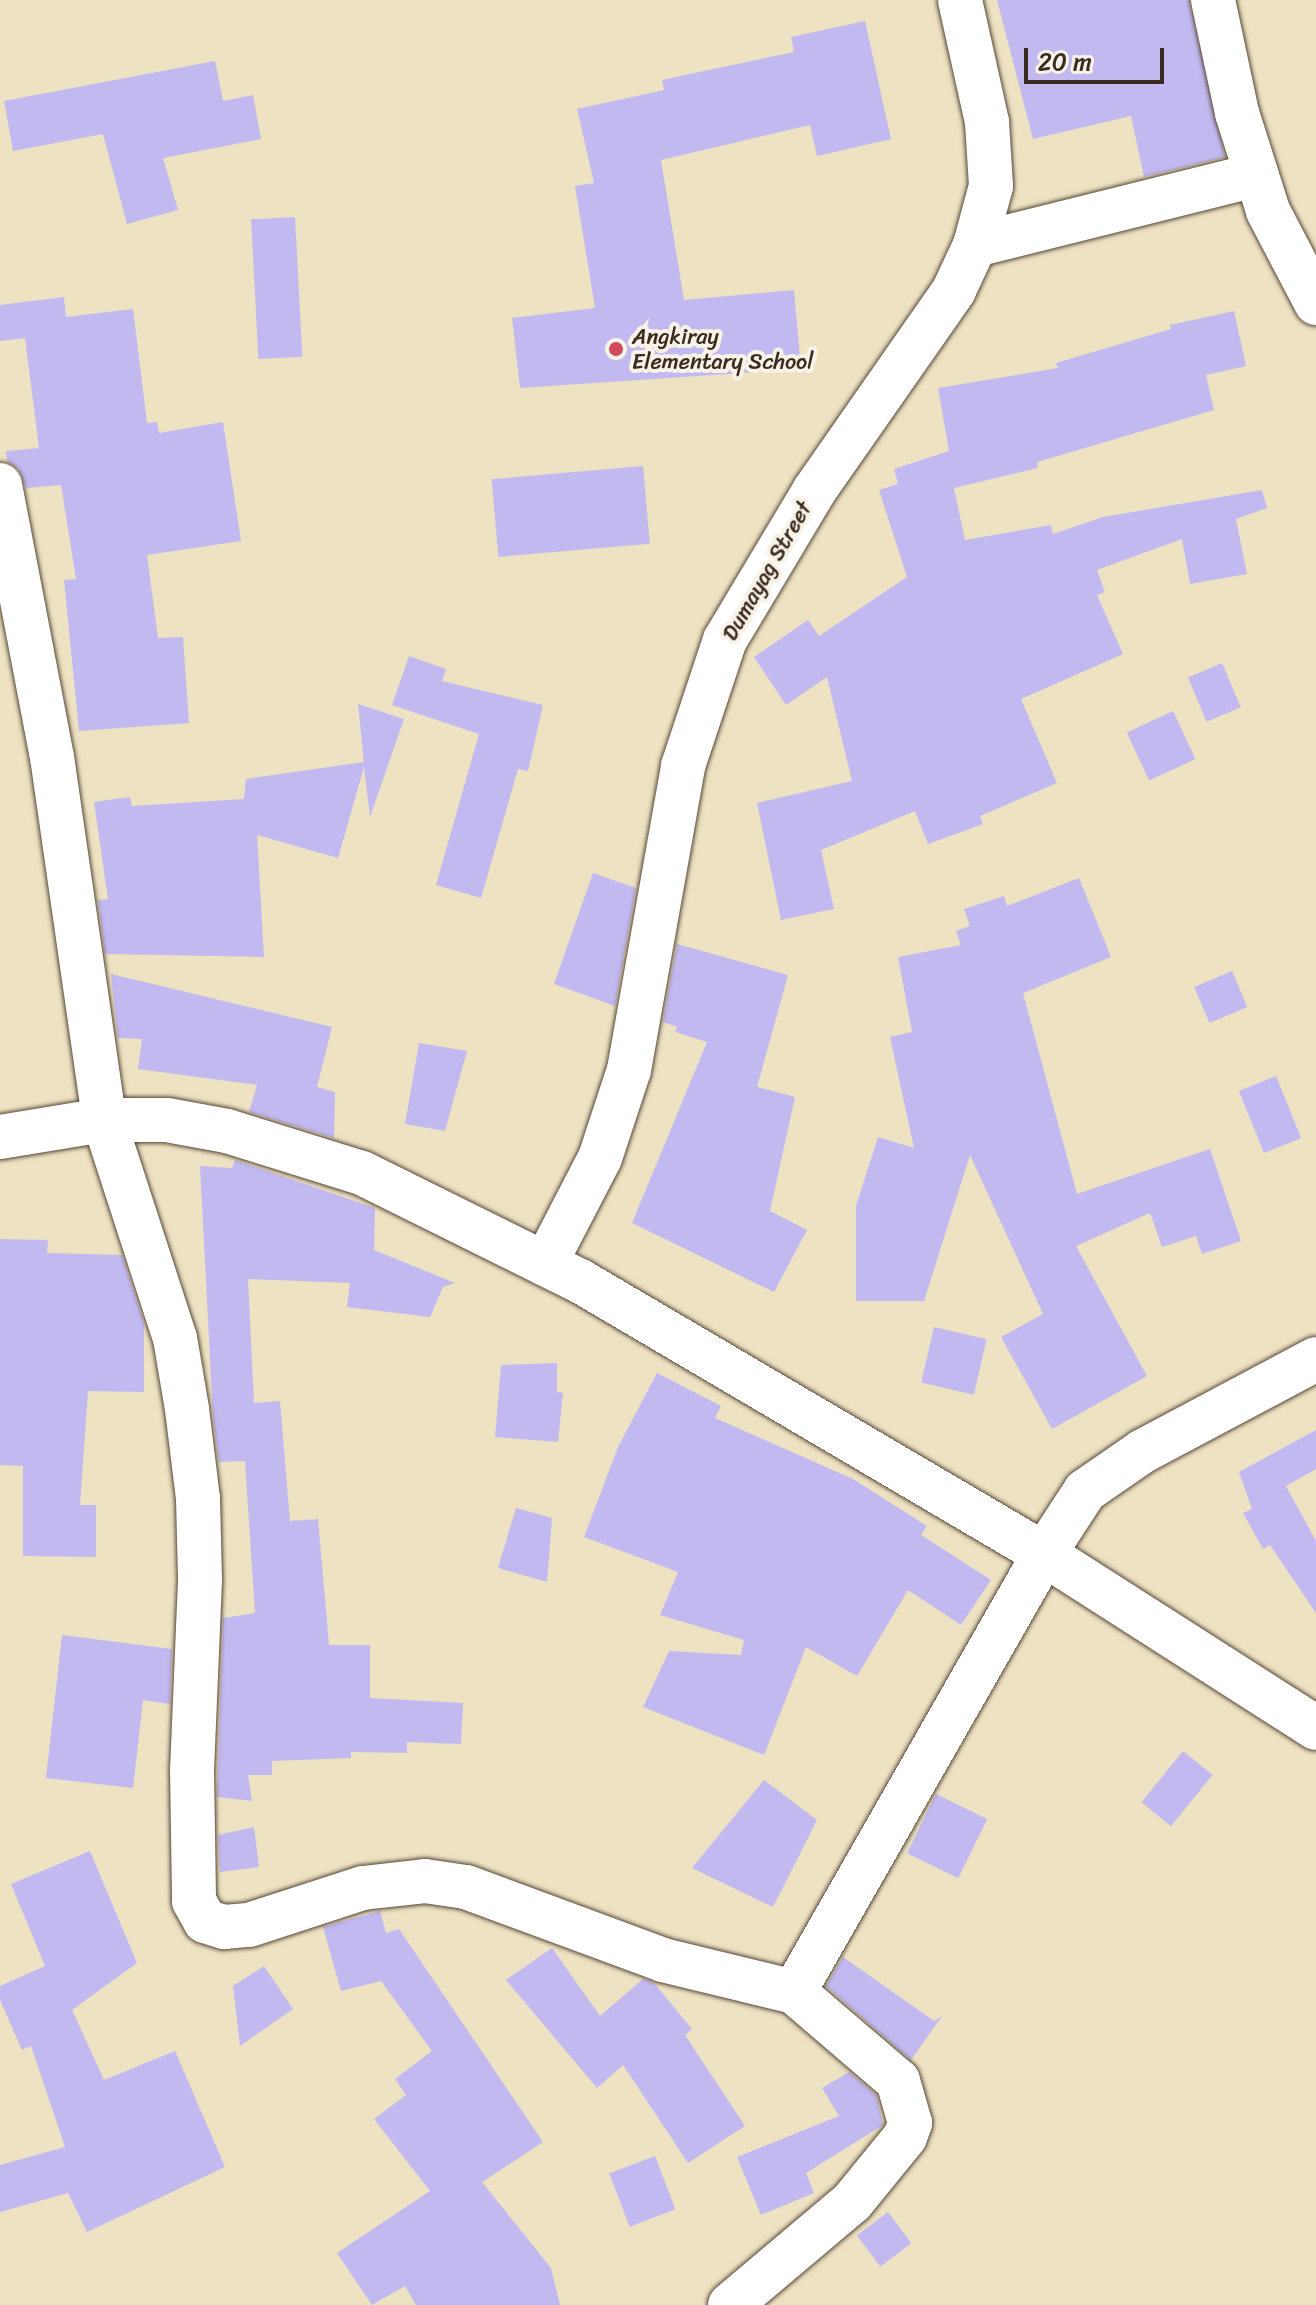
<!DOCTYPE html>
<style>
body{margin:0}
#map{position:relative;width:1316px;height:2305px;overflow:hidden;background:#ede2c2;font-family:Sriracha,sans-serif}
div>[style]{position:absolute}
.building>*{inset:0;background:#c2b9f1;transform-origin:0 0}
.roads{filter:drop-shadow(0 0 2px #564637) drop-shadow(0 0 2px #564637)}
.minor>*{height:44px;margin:-22px;padding:0 22px;transform-origin:22px;border-radius:22px;background:#fff}
.dots>*{width:22px;height:22px;translate:-50% -50%;box-sizing:border-box;border:4px solid #f7f3e8;border-radius:50%}
span{translate:-50% -50%;white-space:nowrap;text-align:center;line-height:1.15;-webkit-text-stroke:8px #f7f3e8;paint-order:stroke}
.poi-label{font-size:22px;color:#3b2a1e}
.left{translate:0 -50%;text-align:left}
.street-label{font-size:22px;color:#3b2a1e}
.scale{position:absolute;left:1024px;top:48px;width:140px;height:36px;box-sizing:border-box;border:4px solid #3b2a1e;border-top:0;padding-left:10px;font-size:24px;line-height:28px;white-space:nowrap;color:#3b2a1e;-webkit-text-stroke:6px #f7f3e8;paint-order:stroke}
</style>
<div id="map">
<div class="building">
<i style="clip-path:polygon(997px 0,1189px 0,1225px 157px,1144px 177px,1131px 116px,1033px 139px)"></i>
<i style="clip-path:polygon(865px 21px,891px 139px,817px 156px,810px 125px,661px 160px,684px 300px,794px 290px,801px 369px,520px 388px,512px 318px,595px 308px,575px 186px,594px 183px,577px 109px,664px 90px,662px 80px,794px 52px,791px 37px)"></i>
<i style="clip-path:polygon(215px 61px,223px 101px,253px 95px,261px 139px,163px 158px,178px 210px,127px 224px,103px 134px,13px 151px,4px 101px)"></i>
<i style="left:295px;top:217px;width:140px;height:44px;rotate:87deg"></i>
<i style="clip-path:polygon(64px 297px,66px 317px,133px 309px,147px 423px,157px 422px,159px 433px,223px 422px,241px 541px,147px 555px,158px 638px,183px 637px,189px 723px,79px 731px,64px 580px,76px 579px,61px 485px,26px 488px,19px 469px,7px 461px,6px 451px,39px 448px,25px 338px,0 341px,0 305px)"></i>
<i style="clip-path:polygon(1234px 311px,1246px 366px,1206px 375px,1214px 410px,1037px 462px,1038px 468px,954px 488px,965px 540px,1051px 525px,1053px 534px,1103px 517px,1262px 490px,1267px 508px,1236px 519px,1247px 574px,1190px 584px,1182px 539px,1097px 570px,1105px 592px,1097px 595px,1123px 654px,1021px 699px,1057px 783px,980px 816px,983px 824px,928px 844px,915px 811px,821px 850px,834px 909px,781px 920px,757px 803px,852px 781px,827px 677px,786px 705px,754px 657px,808px 620px,819px 636px,907px 577px,879px 490px,898px 484px,894px 469px,949px 451px,938px 388px,1058px 368px,1056px 363px,1171px 329px,1170px 325px)"></i>
<i style="left:643px;top:466px;width:78px;height:152px;rotate:85deg"></i>
<i style="clip-path:polygon(409px 656px,446px 669px,442px 681px,543px 705px,528px 771px,518px 769px,481px 898px,436px 885px,479px 734px,392px 705px)"></i>
<i style="left:1222px;top:663px;width:48px;height:37px;rotate:67deg"></i>
<i style="clip-path:polygon(358px 704px,404px 719px,370px 817px,364px 767px,338px 858px,257px 835px,264px 957px,105px 954px,98px 900px,108px 899px,94px 802px,130px 797px,132px 806px,244px 799px,246px 779px,364px 762px)"></i>
<i style="left:1173px;top:711px;width:53px;height:51px;rotate:65deg"></i>
<i style="clip-path:polygon(593px 873px,636px 888px,615px 1006px,554px 984px)"></i>
<i style="clip-path:polygon(1079px 878px,1111px 957px,1023px 993px,1077px 1194px,1210px 1149px,1241px 1241px,1202px 1254px,1196px 1236px,1162px 1247px,1150px 1213px,1076px 1246px,1147px 1376px,1052px 1429px,1001px 1337px,1043px 1314px,970px 1155px,924px 1301px,856px 1301px,856px 1206px,878px 1137px,914px 1148px,890px 1037px,912px 1032px,898px 957px,961px 945px,956px 931px,970px 926px,964px 909px,1004px 896px,1007px 906px)"></i>
<i style="clip-path:polygon(677px 944px,788px 975px,757px 1087px,795px 1097px,770px 1211px,807px 1230px,774px 1292px,632px 1223px,707px 1042px,675px 1032px,677px 1027px,663px 1022px)"></i>
<i style="left:1232px;top:971px;width:39px;height:41px;rotate:67deg"></i>
<i style="clip-path:polygon(111px 974px,332px 1027px,317px 1087px,335px 1092px,334px 1138px,249px 1112px,257px 1085px,138px 1069px,142px 1039px,118px 1038px)"></i>
<i style="clip-path:polygon(419px 1043px,467px 1051px,445px 1131px,405px 1124px)"></i>
<i style="left:1276px;top:1076px;width:67px;height:40px;rotate:68deg"></i>
<i style="clip-path:polygon(235px 1160px,375px 1208px,374px 1250px,455px 1283px,443px 1287px,430px 1317px,347px 1307px,350px 1283px,248px 1279px,254px 1403px,280px 1401px,290px 1521px,318px 1519px,329px 1645px,370px 1645px,370px 1698px,463px 1703px,461px 1744px,407px 1742px,407px 1753px,351px 1752px,351px 1758px,272px 1761px,272px 1775px,248px 1775px,252px 1801px,217px 1797px,223px 1618px,255px 1613px,245px 1461px,219px 1462px,213px 1417px,200px 1166px,232px 1168px)"></i>
<i style="clip-path:polygon(0 1239px,48px 1240px,47px 1253px,122px 1255px,144px 1323px,144px 1392px,88px 1391px,80px 1505px,96px 1505px,96px 1557px,23px 1556px,23px 1466px,0 1465px)"></i>
<i style="left:934px;top:1327px;width:54px;height:57px;rotate:13deg"></i>
<i style="clip-path:polygon(557px 1363px,557px 1392px,563px 1393px,558px 1442px,495px 1437px,501px 1365px)"></i>
<i style="clip-path:polygon(657px 1373px,721px 1406px,715px 1418px,853px 1479px,927px 1526px,921px 1535px,991px 1580px,961px 1625px,908px 1590px,857px 1676px,806px 1647px,764px 1755px,643px 1707px,669px 1651px,741px 1655px,744px 1640px,660px 1615px,678px 1572px,584px 1537px,618px 1447px)"></i>
<i style="clip-path:polygon(1316px 1430px,1316px 1469px,1286px 1486px,1316px 1541px,1316px 1613px,1270px 1545px,1263px 1549px,1243px 1513px,1252px 1509px,1239px 1472px)"></i>
<i style="clip-path:polygon(516px 1508px,552px 1518px,547px 1582px,498px 1568px)"></i>
<i style="clip-path:polygon(62px 1635px,172px 1649px,170px 1704px,143px 1700px,133px 1788px,46px 1778px)"></i>
<i style="left:1183px;top:1751px;width:38px;height:66px;rotate:39deg"></i>
<i style="clip-path:polygon(764px 1780px,817px 1820px,773px 1907px,692px 1868px)"></i>
<i style="left:936px;top:1794px;width:57px;height:66px;rotate:26deg"></i>
<i style="clip-path:polygon(254px 1827px,259px 1867px,220px 1872px,218px 1835px)"></i>
<i style="clip-path:polygon(90px 1851px,137px 1963px,72px 2010px,104px 2080px,175px 2051px,225px 2167px,87px 2232px,68px 2193px,0 2212px,0 2165px,65px 2147px,31px 2046px,22px 2050px,0 2000px,0 1986px,45px 1966px,11px 1884px)"></i>
<i style="clip-path:polygon(380px 1911px,386px 1933px,399px 1929px,543px 2142px,482px 2182px,551px 2268px,560px 2305px,416px 2305px,405px 2286px,372px 2305px,337px 2253px,430px 2191px,374px 2119px,406px 2095px,395px 2079px,432px 2051px,381px 1981px,341px 1991px,323px 1927px)"></i>
<i style="clip-path:polygon(552px 1948px,600px 2016px,643px 1979px,654px 1983px,692px 2029px,685px 2035px,745px 2126px,688px 2163px,623px 2065px,597px 2088px,506px 1980px)"></i>
<i style="clip-path:polygon(843px 1957px,934px 2021px,942px 2016px,911px 2060px,826px 1986px)"></i>
<i style="clip-path:polygon(264px 1966px,293px 2009px,240px 2046px,233px 1986px)"></i>
<i style="clip-path:polygon(849px 2072px,876px 2095px,883px 2125px,806px 2173px,814px 2193px,761px 2215px,737px 2157px,839px 2116px,822px 2088px)"></i>
<i style="left:655px;top:2156px;width:57px;height:49px;rotate:69deg"></i>
<i style="left:888px;top:2212px;width:39px;height:39px;rotate:53deg"></i>
</div>
<div class="roads">
<div class="minor">
<i style="left:1213px;top:0;width:116px;rotate:78deg"></i>
<i style="left:1237px;top:113px;width:103px;rotate:72.4deg"></i>
<i style="left:1268px;top:211px;width:104px;rotate:62.4deg"></i>
<i style="left:975px;top:245px;width:290px;rotate:-14deg"></i>
<i style="left:0;top:485px;width:277px;rotate:79.2deg"></i>
<i style="left:52px;top:757px;width:367px;rotate:81.8deg"></i>
<i style="left:104px;top:1120px;width:229px;rotate:72deg"></i>
<i style="left:175px;top:1338px;width:72px;rotate:80.4deg"></i>
<i style="left:187px;top:1409px;width:90px;rotate:83deg"></i>
<i style="left:198px;top:1498px;width:82px;rotate:88.6deg"></i>
<i style="left:200px;top:1580px;width:190px;rotate:92.4deg"></i>
<i style="left:192px;top:1770px;width:131px;rotate:89.1deg"></i>
<i style="left:194px;top:1901px;width:23px;rotate:61deg"></i>
<i style="left:205px;top:1921px;width:20px;rotate:18deg"></i>
<i style="left:224px;top:1927px;width:25px;rotate:-5deg"></i>
<i style="left:249px;top:1925px;width:120px;rotate:-18deg"></i>
<i style="left:363px;top:1888px;width:62px;rotate:-6.4deg"></i>
<i style="left:425px;top:1881px;width:41px;rotate:8.3deg"></i>
<i style="left:466px;top:1887px;width:210px;rotate:20.3deg"></i>
<i style="left:663px;top:1960px;width:135px;rotate:13.7deg"></i>
<i style="left:0;top:1137px;width:105px;rotate:-9.3deg"></i>
<i style="left:104px;top:1120px;width:63px"></i>
<i style="left:167px;top:1120px;width:61px;rotate:10.4deg"></i>
<i style="left:227px;top:1131px;width:141px;rotate:17.3deg"></i>
<i style="left:362px;top:1173px;width:243px;rotate:26.4deg"></i>
<i style="left:580px;top:1281px;width:538px;rotate:30.47deg"></i>
<i style="left:1044px;top:1554px;width:323px;rotate:32.6deg"></i>
<i style="left:545px;top:1264px;width:119px;rotate:-62.6deg"></i>
<i style="left:600px;top:1158px;width:93px;rotate:-71.8deg"></i>
<i style="left:629px;top:1070px;width:309px;rotate:-79.9deg"></i>
<i style="left:683px;top:766px;width:133px;rotate:-71.6deg"></i>
<i style="left:725px;top:640px;width:174px;rotate:-59.1deg"></i>
<i style="left:814px;top:491px;width:245px;rotate:-55.1deg"></i>
<i style="left:954px;top:290px;width:50px;rotate:-65deg"></i>
<i style="left:975px;top:245px;width:61px;rotate:-74.8deg"></i>
<i style="left:991px;top:186px;width:64px;rotate:-93.6deg"></i>
<i style="left:987px;top:122px;width:125px;rotate:-102.5deg"></i>
<i style="left:730px;top:2305px;width:160px;rotate:-40.2deg"></i>
<i style="left:852px;top:2202px;width:84px;rotate:-50.8deg"></i>
<i style="left:905px;top:2137px;width:15px;rotate:-70deg"></i>
<i style="left:910px;top:2123px;width:44px;rotate:-105.9deg"></i>
<i style="left:898px;top:2081px;width:137px;rotate:-139.4deg"></i>
<i style="left:794px;top:1992px;width:504px;rotate:-60.28deg"></i>
<i style="left:1044px;top:1554px;width:75px;rotate:-56.9deg"></i>
<i style="left:1085px;top:1491px;width:70px;rotate:-34.6deg"></i>
<i style="left:1143px;top:1451px;width:196px;rotate:-28deg"></i>
</div>
</div>
<div class="dots">
<i style="left:616px;top:349px;background:#d1495b"></i>
</div>
<div class="poi-label">
<span class="left" style="left:632px;top:349px">Angkiray<br>Elementary School</span>
</div>
<div class="street-label">
<span style="left:767px;top:571px;rotate:-60deg">Dumayag Street</span>
</div>
<div class="scale">20 m</div>
</div>
